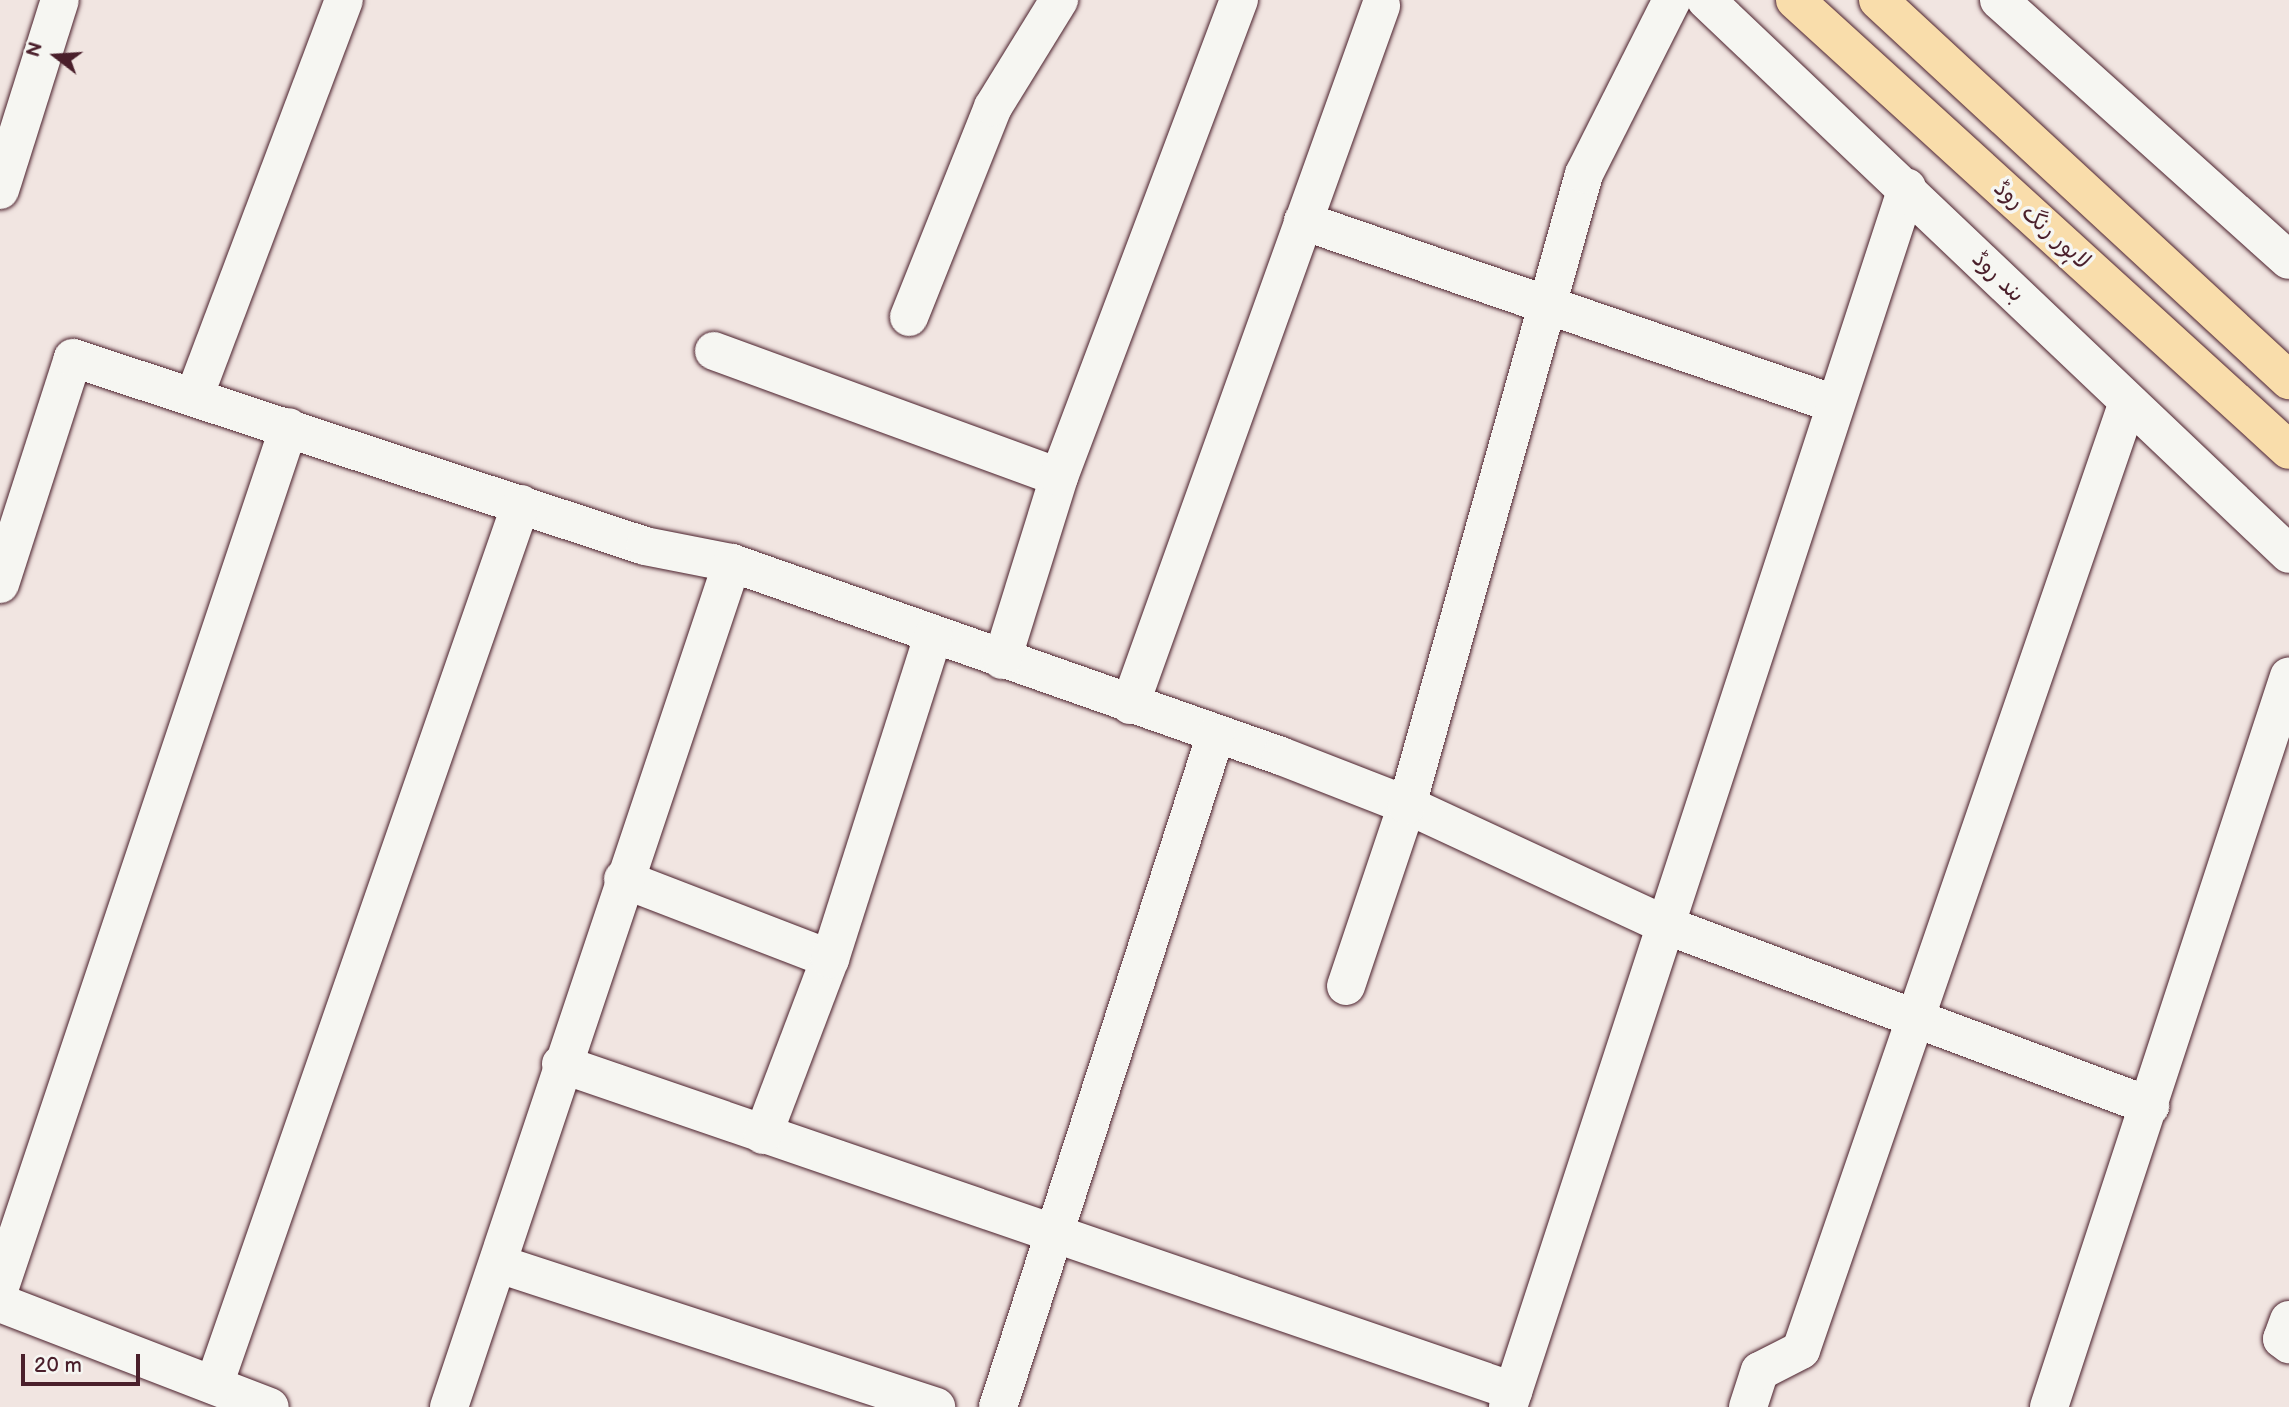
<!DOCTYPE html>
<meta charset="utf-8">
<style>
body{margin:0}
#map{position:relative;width:2289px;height:1407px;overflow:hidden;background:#f1e5e1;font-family:"Balsamiq Sans","Playpen Sans Arabic",sans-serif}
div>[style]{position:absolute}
.roads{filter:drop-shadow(0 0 2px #4a1f2b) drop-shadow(0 0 2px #4a1f2b)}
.minor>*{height:38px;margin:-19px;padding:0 19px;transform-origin:19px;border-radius:19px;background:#f6f6f2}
.secondary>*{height:38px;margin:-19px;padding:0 19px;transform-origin:19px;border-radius:19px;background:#f6f6f2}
.motorway>*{height:38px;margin:-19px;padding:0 19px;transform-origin:19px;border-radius:19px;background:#f9ddab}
span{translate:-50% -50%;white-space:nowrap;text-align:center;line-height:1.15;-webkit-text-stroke:7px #f6f6f2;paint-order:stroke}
.street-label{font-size:23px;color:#4a1f2b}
.north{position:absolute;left:21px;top:21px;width:70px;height:70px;-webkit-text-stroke:5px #f6f6f2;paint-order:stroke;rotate:287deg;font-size:19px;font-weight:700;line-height:28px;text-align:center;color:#4a1f2b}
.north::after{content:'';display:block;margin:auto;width:24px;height:32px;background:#4a1f2b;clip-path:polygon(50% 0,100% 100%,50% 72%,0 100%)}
.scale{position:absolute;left:21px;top:1354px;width:119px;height:32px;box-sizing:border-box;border:4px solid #4a1f2b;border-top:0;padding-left:9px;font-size:21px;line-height:24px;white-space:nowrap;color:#4a1f2b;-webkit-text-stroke:5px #f6f6f2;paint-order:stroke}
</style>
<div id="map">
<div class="roads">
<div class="minor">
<i style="left:0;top:190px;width:199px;rotate:-72.5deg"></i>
<i style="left:1303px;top:221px;width:563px;rotate:18.98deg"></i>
<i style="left:909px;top:317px;width:226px;rotate:-68.2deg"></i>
<i style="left:993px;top:107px;width:126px;rotate:-58.3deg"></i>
<i style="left:714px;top:351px;width:367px;rotate:20.1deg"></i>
<i style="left:194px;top:397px;width:424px;rotate:-69.3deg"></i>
<i style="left:0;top:584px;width:237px;rotate:-72.1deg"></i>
<i style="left:73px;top:358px;width:602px;rotate:18.19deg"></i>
<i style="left:645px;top:546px;width:89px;rotate:11.1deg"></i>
<i style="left:732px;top:563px;width:582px;rotate:19.37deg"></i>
<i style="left:1281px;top:756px;width:135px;rotate:21.3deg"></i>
<i style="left:1407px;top:805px;width:285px;rotate:24.9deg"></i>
<i style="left:1665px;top:925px;width:518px;rotate:20.47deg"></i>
<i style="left:1002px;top:660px;width:192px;rotate:-72.7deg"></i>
<i style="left:1059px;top:477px;width:510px;rotate:-69.33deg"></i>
<i style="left:1130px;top:705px;width:743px;rotate:-70.25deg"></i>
<i style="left:623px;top:879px;width:222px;rotate:21.1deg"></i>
<i style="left:1346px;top:986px;width:191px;rotate:-71.4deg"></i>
<i style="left:1407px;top:805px;width:655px;rotate:-74.33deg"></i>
<i style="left:1584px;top:174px;width:195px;rotate:-63.2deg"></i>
<i style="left:561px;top:1064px;width:1007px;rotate:18.96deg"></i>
<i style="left:763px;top:1135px;width:188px;rotate:-69.2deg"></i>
<i style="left:830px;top:959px;width:339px;rotate:-72.3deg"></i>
<i style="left:499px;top:1264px;width:460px;rotate:18.1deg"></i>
<i style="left:0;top:1287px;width:907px;rotate:-71.43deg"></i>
<i style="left:0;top:1303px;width:289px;rotate:21.1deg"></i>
<i style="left:2289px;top:1320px;width:20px;rotate:110deg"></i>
<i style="left:2282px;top:1339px;width:9px;rotate:36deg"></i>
<i style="left:214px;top:1385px;width:933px;rotate:-70.79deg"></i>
<i style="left:449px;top:1407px;width:890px;rotate:-71.46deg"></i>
<i style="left:998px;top:1407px;width:707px;rotate:-72.05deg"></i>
<i style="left:1508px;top:1407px;width:1283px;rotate:-71.88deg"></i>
<i style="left:1748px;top:1407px;width:38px;rotate:-72deg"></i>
<i style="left:1760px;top:1371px;width:46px;rotate:-27.1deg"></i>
<i style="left:1801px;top:1350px;width:1003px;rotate:-70.97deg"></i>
<i style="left:2049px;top:1407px;width:769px;rotate:-71.82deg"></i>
</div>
<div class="secondary">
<i style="left:1706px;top:0;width:804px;rotate:43.54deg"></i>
<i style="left:1999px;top:0;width:389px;rotate:41.9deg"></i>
</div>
<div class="motorway">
<i style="left:1795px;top:0;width:668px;rotate:42.33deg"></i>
<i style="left:1878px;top:0;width:560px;rotate:42.76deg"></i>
</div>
</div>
<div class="street-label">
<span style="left:2042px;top:225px;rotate:42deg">لاہور رنگ روڈ</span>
<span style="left:1998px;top:277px;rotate:44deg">بند روڈ</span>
</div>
<div class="north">N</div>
<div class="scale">20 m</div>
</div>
